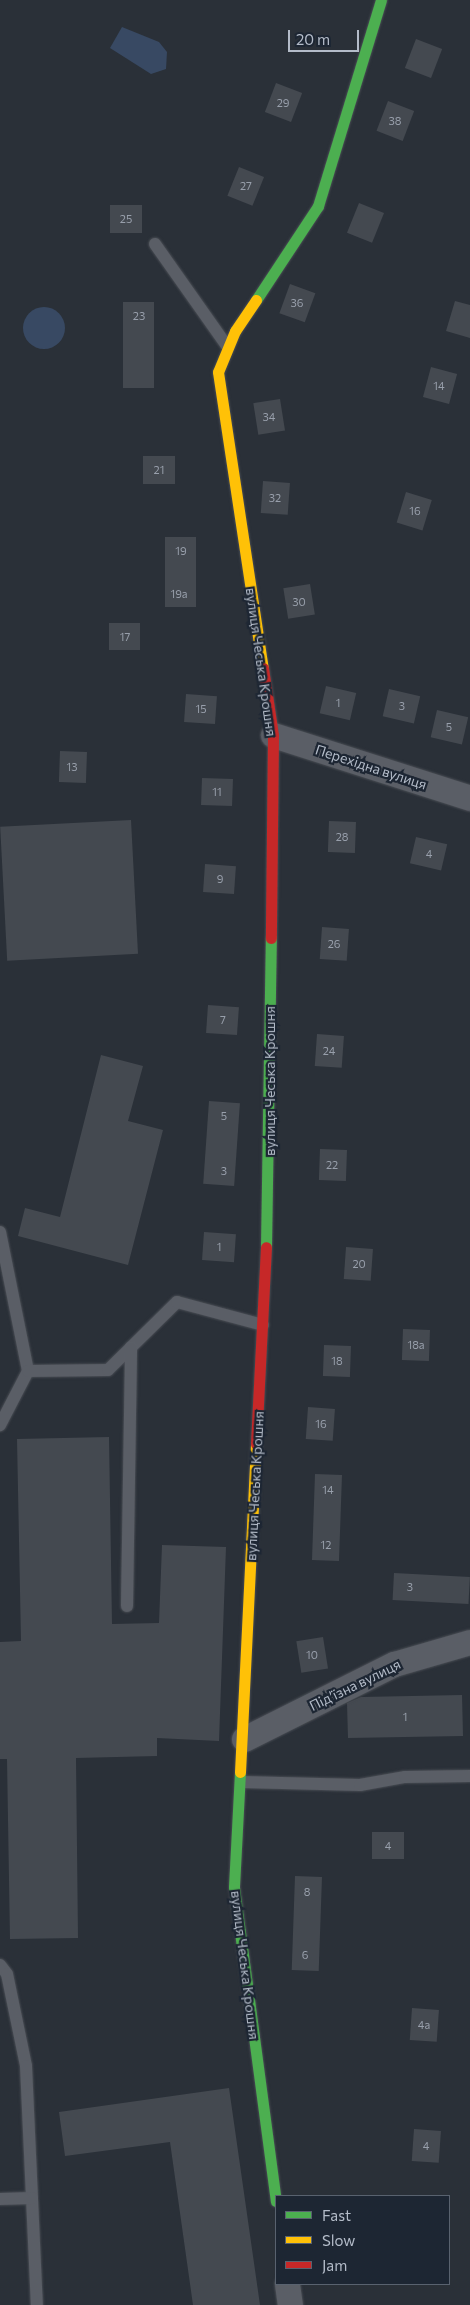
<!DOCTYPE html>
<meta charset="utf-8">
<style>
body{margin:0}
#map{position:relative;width:470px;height:2305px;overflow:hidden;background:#2a3038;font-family:Commissioner,sans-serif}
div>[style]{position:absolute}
.water>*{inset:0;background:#384963}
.round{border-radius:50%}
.building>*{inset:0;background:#444950;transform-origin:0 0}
.roads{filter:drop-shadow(0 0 1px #484c53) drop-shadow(0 0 1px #484c53)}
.lane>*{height:12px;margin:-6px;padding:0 6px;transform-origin:6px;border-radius:6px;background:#5a5e66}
.street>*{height:25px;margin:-12.5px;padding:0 12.5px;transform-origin:12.5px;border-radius:12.5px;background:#5a5e66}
.fast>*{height:11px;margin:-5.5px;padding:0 5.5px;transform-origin:5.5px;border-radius:5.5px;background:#4caf50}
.slow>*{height:11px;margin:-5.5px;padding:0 5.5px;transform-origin:5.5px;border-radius:5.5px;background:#ffc107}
.jam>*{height:11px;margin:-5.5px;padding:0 5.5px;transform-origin:5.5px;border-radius:5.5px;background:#c62828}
span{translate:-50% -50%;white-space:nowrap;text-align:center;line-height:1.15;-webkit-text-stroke:4.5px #1d2633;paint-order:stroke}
.number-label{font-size:11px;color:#989fab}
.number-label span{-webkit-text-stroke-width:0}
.street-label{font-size:14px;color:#b4bcc9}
.legend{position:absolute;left:275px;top:2195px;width:175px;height:90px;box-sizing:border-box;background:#1d2633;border:1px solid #59626f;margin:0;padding:6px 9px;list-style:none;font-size:15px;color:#b4bcc9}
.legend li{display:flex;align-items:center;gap:10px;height:25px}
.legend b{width:25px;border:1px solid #59626f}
.scale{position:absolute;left:288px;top:30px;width:71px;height:22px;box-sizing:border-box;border:2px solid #b4bcc9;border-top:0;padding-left:6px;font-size:15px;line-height:18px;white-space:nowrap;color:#b4bcc9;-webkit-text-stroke:4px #1d2633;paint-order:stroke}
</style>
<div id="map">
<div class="water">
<i style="clip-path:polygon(122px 27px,159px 42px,167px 52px,166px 69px,151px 74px,110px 48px)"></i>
<i class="round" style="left:23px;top:307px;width:42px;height:42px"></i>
</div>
<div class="building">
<i style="left:416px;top:39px;width:28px;height:31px;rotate:21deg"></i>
<i style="left:276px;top:83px;width:28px;height:31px;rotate:21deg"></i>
<i style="left:388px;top:101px;width:28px;height:32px;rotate:21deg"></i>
<i style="left:239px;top:167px;width:27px;height:31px;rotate:22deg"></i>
<i style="left:359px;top:203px;width:27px;height:32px;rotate:22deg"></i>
<i style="left:110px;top:205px;width:32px;height:28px"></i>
<i style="left:290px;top:284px;width:27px;height:31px;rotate:20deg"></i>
<i style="clip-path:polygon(455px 301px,470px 305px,470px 338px,446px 331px)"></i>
<i style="left:123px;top:302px;width:31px;height:86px"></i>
<i style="left:431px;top:367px;width:27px;height:31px;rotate:15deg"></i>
<i style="left:280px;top:399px;width:32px;height:27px;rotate:81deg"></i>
<i style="left:175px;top:456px;width:28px;height:32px;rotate:90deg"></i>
<i style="left:263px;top:481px;width:27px;height:32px;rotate:4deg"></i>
<i style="left:406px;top:492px;width:27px;height:32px;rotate:17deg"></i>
<i style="left:165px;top:537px;width:31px;height:70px"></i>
<i style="left:310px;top:584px;width:31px;height:27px;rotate:81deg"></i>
<i style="left:109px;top:623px;width:31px;height:27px"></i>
<i style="left:326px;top:686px;width:31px;height:28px;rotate:13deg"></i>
<i style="left:389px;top:689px;width:32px;height:28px;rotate:13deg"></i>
<i style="left:186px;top:694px;width:31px;height:28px;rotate:4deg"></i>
<i style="left:437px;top:710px;width:32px;height:28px;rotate:13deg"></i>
<i style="left:60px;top:751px;width:27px;height:31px;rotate:2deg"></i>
<i style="left:202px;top:778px;width:31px;height:27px;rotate:2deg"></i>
<i style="left:131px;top:820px;width:134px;height:131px;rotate:87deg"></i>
<i style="left:329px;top:821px;width:27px;height:31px;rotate:2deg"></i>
<i style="left:416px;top:837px;width:32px;height:27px;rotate:13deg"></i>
<i style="left:205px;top:864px;width:31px;height:28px;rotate:4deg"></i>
<i style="left:322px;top:927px;width:27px;height:32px;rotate:4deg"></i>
<i style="left:208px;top:1005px;width:31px;height:28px;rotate:4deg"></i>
<i style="left:317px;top:1034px;width:27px;height:32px;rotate:4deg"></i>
<i style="clip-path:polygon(101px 1055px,143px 1066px,128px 1121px,163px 1130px,128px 1265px,18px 1236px,25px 1208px,60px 1217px)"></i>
<i style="left:209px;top:1101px;width:31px;height:83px;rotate:4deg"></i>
<i style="left:320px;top:1149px;width:27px;height:31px;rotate:2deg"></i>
<i style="left:204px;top:1232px;width:32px;height:28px;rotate:4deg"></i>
<i style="left:346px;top:1247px;width:27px;height:32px;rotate:4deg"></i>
<i style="left:403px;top:1329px;width:27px;height:31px;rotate:2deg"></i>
<i style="left:324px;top:1345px;width:27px;height:31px;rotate:2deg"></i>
<i style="left:308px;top:1407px;width:27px;height:32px;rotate:4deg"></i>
<i style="clip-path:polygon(109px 1437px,112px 1624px,159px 1623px,162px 1545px,226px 1547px,219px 1741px,157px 1738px,157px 1756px,76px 1758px,78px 1938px,10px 1939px,7px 1759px,0 1759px,0 1642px,21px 1641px,17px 1439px)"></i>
<i style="left:315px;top:1474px;width:27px;height:86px;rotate:2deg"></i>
<i style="left:394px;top:1573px;width:76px;height:27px;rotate:3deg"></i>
<i style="left:323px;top:1637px;width:32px;height:27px;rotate:81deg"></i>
<i style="clip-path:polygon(462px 1695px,463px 1736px,348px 1738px,347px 1703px,361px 1697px)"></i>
<i style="left:372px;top:1832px;width:32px;height:27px"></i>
<i style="left:295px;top:1876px;width:27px;height:94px;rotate:2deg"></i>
<i style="left:412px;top:2008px;width:27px;height:32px;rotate:4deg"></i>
<i style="clip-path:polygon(229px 2088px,260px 2305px,193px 2305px,170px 2142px,65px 2156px,59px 2112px)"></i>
<i style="left:414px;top:2129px;width:27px;height:32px;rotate:4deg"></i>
</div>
<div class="roads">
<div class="lane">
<i style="left:155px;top:244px;width:125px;rotate:54.8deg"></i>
<i style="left:0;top:1232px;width:142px;rotate:78.6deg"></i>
<i style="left:28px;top:1371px;width:61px;rotate:117.4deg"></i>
<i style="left:28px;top:1371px;width:80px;rotate:-0.7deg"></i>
<i style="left:108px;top:1370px;width:97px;rotate:-44.6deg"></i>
<i style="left:177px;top:1302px;width:89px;rotate:15deg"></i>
<i style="left:127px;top:1606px;width:259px;rotate:-89.1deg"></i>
<i style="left:242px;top:1782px;width:118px;rotate:1.5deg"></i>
<i style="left:360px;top:1785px;width:46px;rotate:-10.1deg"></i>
<i style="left:405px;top:1777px;width:65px;rotate:-0.9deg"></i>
<i style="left:0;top:1965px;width:11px;rotate:52deg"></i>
<i style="left:7px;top:1974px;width:94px;rotate:78.3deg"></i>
<i style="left:26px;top:2066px;width:239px;rotate:87.4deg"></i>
<i style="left:0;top:2199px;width:32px;rotate:-2deg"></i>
</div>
<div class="street">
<i style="left:273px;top:735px;width:207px;rotate:17.7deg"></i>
<i style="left:244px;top:1739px;width:168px;rotate:-26.6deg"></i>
<i style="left:394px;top:1664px;width:79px;rotate:-16.1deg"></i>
<i style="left:287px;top:2284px;width:21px;rotate:82deg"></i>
</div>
<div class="fast">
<i style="left:256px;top:300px;width:113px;rotate:-56.6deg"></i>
<i style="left:318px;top:206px;width:215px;rotate:-73deg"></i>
<i style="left:266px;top:1247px;width:309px;rotate:-89.1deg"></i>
<i style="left:240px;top:1772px;width:115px;rotate:93deg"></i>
<i style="left:234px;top:1887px;width:317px;rotate:82.4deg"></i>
</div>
<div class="slow">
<i style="left:256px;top:300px;width:37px;rotate:124deg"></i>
<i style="left:235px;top:331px;width:44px;rotate:112.5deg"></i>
<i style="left:218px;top:372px;width:299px;rotate:81.4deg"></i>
<i style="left:240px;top:1772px;width:328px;rotate:-87.2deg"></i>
</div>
<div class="jam">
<i style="left:263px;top:668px;width:68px;rotate:81.5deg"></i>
<i style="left:273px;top:735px;width:203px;rotate:90.6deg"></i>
<i style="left:256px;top:1444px;width:197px;rotate:-87.1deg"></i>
</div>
</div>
<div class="number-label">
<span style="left:283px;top:103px">29</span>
<span style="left:395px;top:121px">38</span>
<span style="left:246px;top:186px">27</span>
<span style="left:126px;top:219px">25</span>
<span style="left:297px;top:303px">36</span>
<span style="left:139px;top:316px">23</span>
<span style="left:439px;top:386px">14</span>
<span style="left:269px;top:417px">34</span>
<span style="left:159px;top:470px">21</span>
<span style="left:275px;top:498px">32</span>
<span style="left:415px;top:511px">16</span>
<span style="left:181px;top:551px">19</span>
<span style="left:179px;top:594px">19а</span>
<span style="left:299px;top:602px">30</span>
<span style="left:125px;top:637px">17</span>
<span style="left:338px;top:703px">1</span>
<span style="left:402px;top:706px">3</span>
<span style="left:201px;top:709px">15</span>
<span style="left:449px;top:727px">5</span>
<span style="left:72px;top:767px">13</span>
<span style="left:217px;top:792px">11</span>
<span style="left:342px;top:837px">28</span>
<span style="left:429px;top:854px">4</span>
<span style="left:220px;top:879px">9</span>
<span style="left:334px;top:944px">26</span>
<span style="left:223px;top:1020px">7</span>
<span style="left:329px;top:1051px">24</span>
<span style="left:224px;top:1116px">5</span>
<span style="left:332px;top:1165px">22</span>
<span style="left:224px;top:1171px">3</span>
<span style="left:219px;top:1247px">1</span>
<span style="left:359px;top:1264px">20</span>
<span style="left:416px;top:1345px">18а</span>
<span style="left:337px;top:1361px">18</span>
<span style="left:321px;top:1424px">16</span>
<span style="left:328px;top:1490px">14</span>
<span style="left:326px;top:1545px">12</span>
<span style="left:410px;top:1587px">3</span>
<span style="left:312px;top:1655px">10</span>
<span style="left:405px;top:1717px">1</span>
<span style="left:388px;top:1846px">4</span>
<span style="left:307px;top:1892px">8</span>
<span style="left:305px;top:1955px">6</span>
<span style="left:424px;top:2025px">4а</span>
<span style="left:426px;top:2146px">4</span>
</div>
<div class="street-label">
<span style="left:261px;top:662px;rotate:82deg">вулиця Чеська Крошня</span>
<span style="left:371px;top:767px;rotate:18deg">Перехідна вулиця</span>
<span style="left:270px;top:1081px;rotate:-90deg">вулиця Чеська Крошня</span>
<span style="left:255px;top:1486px;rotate:-87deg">вулиця Чеська Крошня</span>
<span style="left:355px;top:1685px;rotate:-26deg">Підʼїзна вулиця</span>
<span style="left:245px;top:1965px;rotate:83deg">вулиця Чеська Крошня</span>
</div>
<ul class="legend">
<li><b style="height:6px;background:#4caf50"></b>Fast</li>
<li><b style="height:6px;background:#ffc107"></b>Slow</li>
<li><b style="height:6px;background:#c62828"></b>Jam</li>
</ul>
<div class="scale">20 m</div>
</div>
